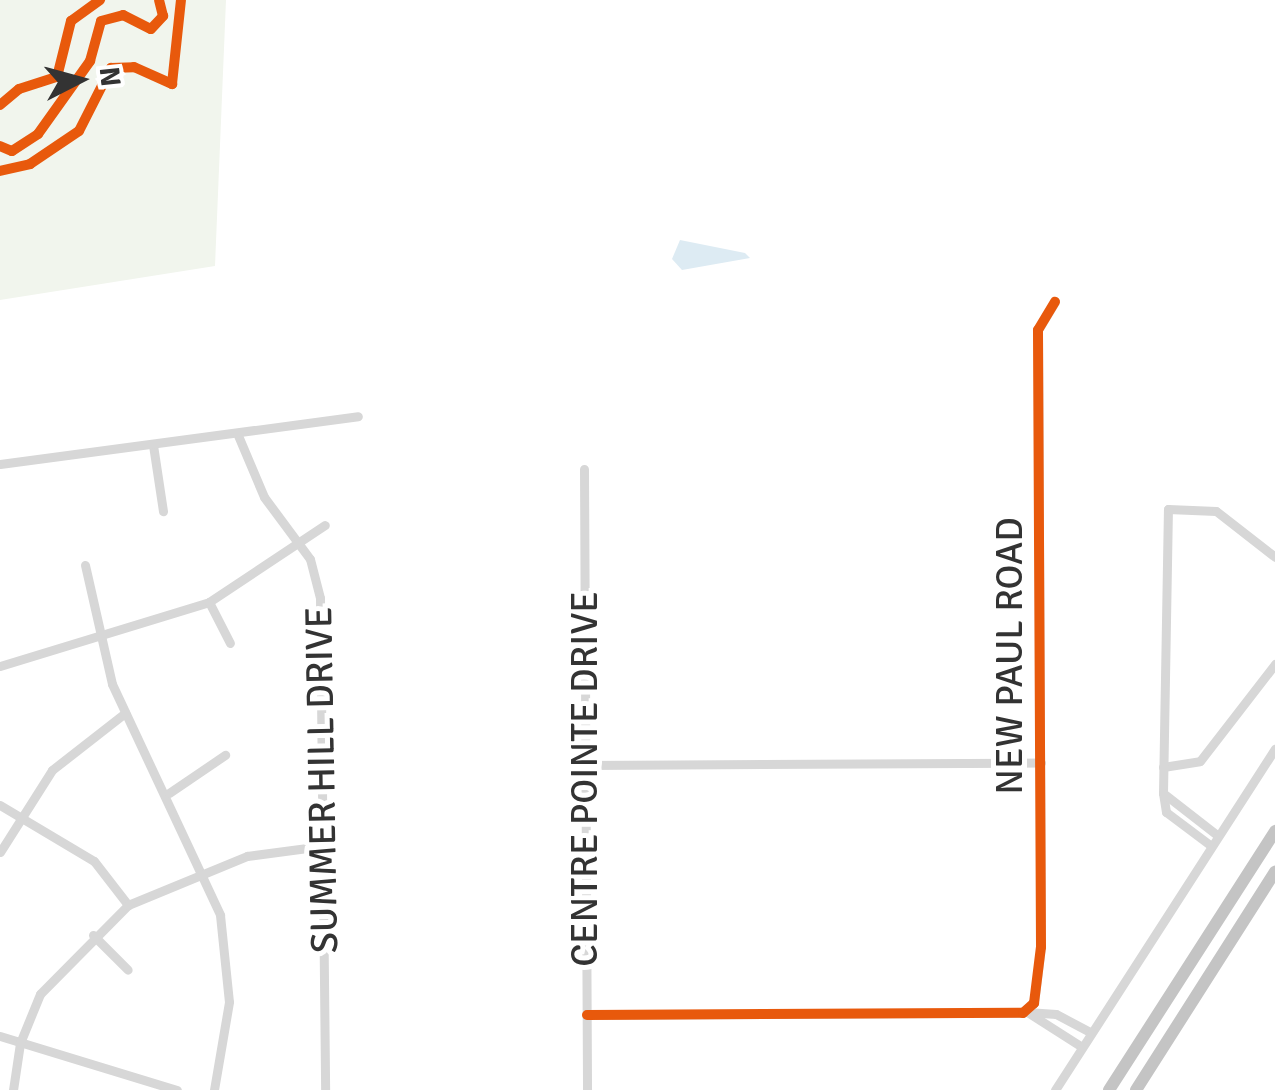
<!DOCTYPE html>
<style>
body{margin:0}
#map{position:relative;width:1275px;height:1090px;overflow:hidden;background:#fff;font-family:Signika,sans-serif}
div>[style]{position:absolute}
.green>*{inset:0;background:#f1f5ed}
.water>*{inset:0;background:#ddebf3}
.minor>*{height:9px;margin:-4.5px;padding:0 4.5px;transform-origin:4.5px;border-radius:4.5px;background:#d7d7d7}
.highway>*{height:12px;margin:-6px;padding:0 6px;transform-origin:6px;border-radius:6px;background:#c4c4c4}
.cycleway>*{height:10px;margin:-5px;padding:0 5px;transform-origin:5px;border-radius:5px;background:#e8590c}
span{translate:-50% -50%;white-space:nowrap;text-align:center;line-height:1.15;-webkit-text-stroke:10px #fff;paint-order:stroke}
.street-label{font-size:38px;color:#333}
.north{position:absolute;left:30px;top:30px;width:100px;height:100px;-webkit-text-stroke:8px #fff;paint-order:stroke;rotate:84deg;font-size:28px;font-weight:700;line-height:40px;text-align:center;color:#333}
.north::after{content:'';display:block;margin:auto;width:35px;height:45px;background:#333;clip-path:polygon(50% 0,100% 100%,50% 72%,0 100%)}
</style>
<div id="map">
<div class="green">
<i style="clip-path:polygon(0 0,226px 0,215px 266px,0 300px)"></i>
</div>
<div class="water">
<i style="clip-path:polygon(680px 240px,745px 253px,750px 258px,682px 270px,672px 259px)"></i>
</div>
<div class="minor">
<i style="left:237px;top:433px;width:69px;rotate:67.1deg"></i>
<i style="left:264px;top:497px;width:77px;rotate:53.4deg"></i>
<i style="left:310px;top:559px;width:40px;rotate:75.6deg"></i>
<i style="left:320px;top:598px;width:492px;rotate:89.4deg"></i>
<i style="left:153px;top:445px;width:67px;rotate:81.4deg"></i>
<i style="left:0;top:464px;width:361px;rotate:-7.6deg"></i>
<i style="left:584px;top:469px;width:621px;rotate:89.72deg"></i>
<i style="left:85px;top:565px;width:122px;rotate:77.2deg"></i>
<i style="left:112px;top:684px;width:255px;rotate:64.9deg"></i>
<i style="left:220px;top:915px;width:87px;rotate:84.1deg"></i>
<i style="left:229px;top:1002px;width:89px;rotate:99.7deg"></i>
<i style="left:209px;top:602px;width:46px;rotate:62.9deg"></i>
<i style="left:0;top:666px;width:219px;rotate:-17deg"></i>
<i style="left:209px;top:602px;width:139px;rotate:-33.6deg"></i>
<i style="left:585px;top:765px;width:456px;rotate:-0.3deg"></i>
<i style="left:1163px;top:767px;width:37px;rotate:-9deg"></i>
<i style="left:1200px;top:761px;width:123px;rotate:-52.3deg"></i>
<i style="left:169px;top:793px;width:68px;rotate:-34.2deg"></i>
<i style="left:1163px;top:793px;width:284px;rotate:-89deg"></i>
<i style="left:1168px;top:509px;width:48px;rotate:2.4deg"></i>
<i style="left:1216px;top:511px;width:75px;rotate:37.9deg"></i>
<i style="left:0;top:805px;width:109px;rotate:30.8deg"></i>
<i style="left:94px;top:861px;width:56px;rotate:52.3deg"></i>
<i style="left:1210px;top:845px;width:55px;rotate:-143.1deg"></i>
<i style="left:1166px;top:812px;width:19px;rotate:-99deg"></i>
<i style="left:1163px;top:793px;width:68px;rotate:37.9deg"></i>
<i style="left:0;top:852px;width:97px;rotate:-57.6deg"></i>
<i style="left:52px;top:770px;width:93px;rotate:-38deg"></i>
<i style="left:93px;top:935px;width:49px;rotate:45deg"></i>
<i style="left:587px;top:1015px;width:436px;rotate:-0.3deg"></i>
<i style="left:1023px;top:1013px;width:15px;rotate:-42deg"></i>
<i style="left:1034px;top:1003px;width:56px;rotate:-82.9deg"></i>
<i style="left:1041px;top:947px;width:617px;rotate:-90.28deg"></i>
<i style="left:1038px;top:330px;width:33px;rotate:-59deg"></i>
<i style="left:0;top:1036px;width:185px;rotate:17deg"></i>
<i style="left:1082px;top:1047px;width:65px;rotate:-147.5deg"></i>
<i style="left:1027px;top:1012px;width:29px;rotate:4deg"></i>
<i style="left:1056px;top:1014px;width:40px;rotate:28deg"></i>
<i style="left:13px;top:1090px;width:48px;rotate:-81.5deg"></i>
<i style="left:20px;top:1043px;width:53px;rotate:-67.8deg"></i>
<i style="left:40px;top:994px;width:125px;rotate:-45.3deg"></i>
<i style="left:128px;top:905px;width:129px;rotate:-22.4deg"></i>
<i style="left:247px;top:856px;width:76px;rotate:-7.6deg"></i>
<i style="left:1055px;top:1090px;width:406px;rotate:-57.2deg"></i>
</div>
<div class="highway">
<i style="left:1109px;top:1090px;width:308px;rotate:-57.3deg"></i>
<i style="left:1136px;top:1090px;width:259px;rotate:-57.5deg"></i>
</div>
<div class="cycleway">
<i style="left:0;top:105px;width:25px;rotate:-40deg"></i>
<i style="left:19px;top:89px;width:40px;rotate:-18deg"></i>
<i style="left:57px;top:77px;width:58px;rotate:-76deg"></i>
<i style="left:71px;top:21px;width:36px;rotate:-36deg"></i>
<i style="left:0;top:146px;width:13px;rotate:23deg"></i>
<i style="left:12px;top:151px;width:31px;rotate:-33deg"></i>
<i style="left:38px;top:134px;width:90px;rotate:-54.5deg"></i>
<i style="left:90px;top:61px;width:41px;rotate:-74.6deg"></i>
<i style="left:101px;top:21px;width:23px;rotate:-15deg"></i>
<i style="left:123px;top:15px;width:31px;rotate:27deg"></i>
<i style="left:151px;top:29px;width:18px;rotate:-47deg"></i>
<i style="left:163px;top:16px;width:16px;rotate:-104deg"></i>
<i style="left:0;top:171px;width:31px;rotate:-13deg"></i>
<i style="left:30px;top:164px;width:59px;rotate:-34deg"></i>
<i style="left:79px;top:131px;width:71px;rotate:-63.1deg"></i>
<i style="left:111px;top:68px;width:23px;rotate:-2deg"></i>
<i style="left:134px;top:67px;width:42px;rotate:24.1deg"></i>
<i style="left:172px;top:84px;width:84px;rotate:-83.9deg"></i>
<i style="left:587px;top:1015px;width:436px;rotate:-0.3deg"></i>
<i style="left:1023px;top:1013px;width:15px;rotate:-42deg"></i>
<i style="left:1034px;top:1003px;width:56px;rotate:-82.9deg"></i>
<i style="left:1041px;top:947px;width:617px;rotate:-90.28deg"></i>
<i style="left:1038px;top:330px;width:33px;rotate:-59deg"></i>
</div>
<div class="street-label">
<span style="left:1010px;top:656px;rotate:-90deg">NEW PAUL ROAD</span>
<span style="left:585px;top:779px;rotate:-90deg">CENTRE POINTE DRIVE</span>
<span style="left:322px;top:780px;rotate:-91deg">SUMMER HILL DRIVE</span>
</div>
<div class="north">N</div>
</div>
